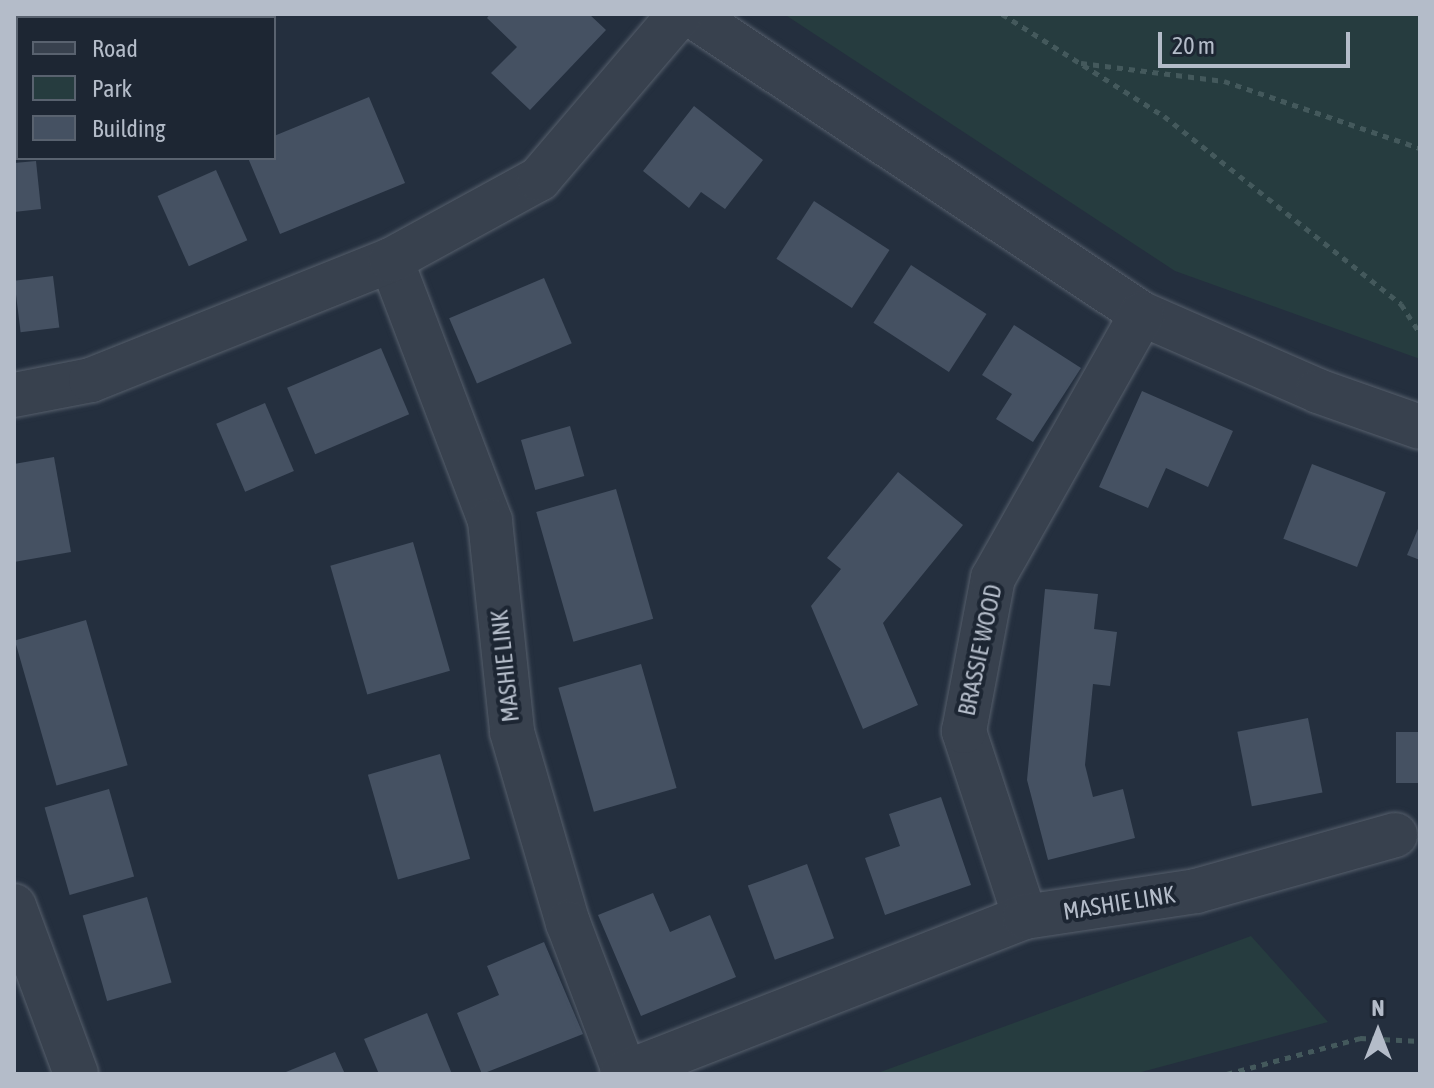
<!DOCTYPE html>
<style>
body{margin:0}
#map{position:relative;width:1434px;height:1088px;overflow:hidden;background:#242f3e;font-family:"Asap Condensed",sans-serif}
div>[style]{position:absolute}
.green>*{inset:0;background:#263c3f}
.building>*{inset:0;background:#455162;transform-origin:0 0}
.path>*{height:5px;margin-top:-2.5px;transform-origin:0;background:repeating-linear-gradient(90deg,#44595c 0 6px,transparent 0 12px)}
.roads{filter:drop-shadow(0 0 2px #565f6c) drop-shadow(0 0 2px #565f6c)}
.street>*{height:44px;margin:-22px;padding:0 22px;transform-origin:22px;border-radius:22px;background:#38414e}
span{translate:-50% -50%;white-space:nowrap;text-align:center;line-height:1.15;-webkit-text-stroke:8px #1d2633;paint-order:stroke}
.street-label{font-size:24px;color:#b4bcc9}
.frame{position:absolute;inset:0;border:16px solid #b4bcc9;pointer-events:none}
.legend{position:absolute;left:16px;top:16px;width:260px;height:144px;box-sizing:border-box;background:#1d2633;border:2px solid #59626f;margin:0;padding:10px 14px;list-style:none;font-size:24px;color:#b4bcc9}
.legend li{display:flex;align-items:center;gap:16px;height:40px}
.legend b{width:40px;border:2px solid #59626f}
.north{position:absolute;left:1338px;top:992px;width:80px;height:80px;-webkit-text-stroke:6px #1d2633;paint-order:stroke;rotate:0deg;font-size:22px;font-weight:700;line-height:32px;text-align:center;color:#b4bcc9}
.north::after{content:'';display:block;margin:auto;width:28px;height:36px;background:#b4bcc9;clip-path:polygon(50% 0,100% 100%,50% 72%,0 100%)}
.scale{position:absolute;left:1158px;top:32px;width:192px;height:36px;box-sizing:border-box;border:4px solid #b4bcc9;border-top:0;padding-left:10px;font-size:24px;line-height:28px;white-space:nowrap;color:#b4bcc9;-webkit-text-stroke:6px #1d2633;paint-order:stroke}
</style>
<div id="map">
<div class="green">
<i style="clip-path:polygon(784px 14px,1420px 14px,1420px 359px,1175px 271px)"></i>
<i style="clip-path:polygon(1251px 936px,1328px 1022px,1134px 1074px,875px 1074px)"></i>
</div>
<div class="building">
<i style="clip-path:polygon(490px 14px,589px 14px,606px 30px,530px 110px,491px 73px,517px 47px,487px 18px)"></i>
<i style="clip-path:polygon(14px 45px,18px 45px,14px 99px)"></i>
<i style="clip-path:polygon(369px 97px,405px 183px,280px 234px,248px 158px,274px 158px,274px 136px)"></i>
<i style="clip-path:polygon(694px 106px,763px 160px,725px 209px,701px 192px,689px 208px,643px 171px)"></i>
<i style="clip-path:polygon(36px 161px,41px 209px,14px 212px,14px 163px)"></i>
<i style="left:216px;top:170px;width:77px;height:64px;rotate:66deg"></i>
<i style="left:814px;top:201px;width:90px;height:69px;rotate:33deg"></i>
<i style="left:911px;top:265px;width:90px;height:69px;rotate:33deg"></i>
<i style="left:53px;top:276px;width:52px;height:39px;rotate:83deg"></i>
<i style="left:544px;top:278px;width:71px;height:103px;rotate:67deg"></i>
<i style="clip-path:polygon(1014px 325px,1081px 368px,1033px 442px,996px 419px,1012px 394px,982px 375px)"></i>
<i style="left:381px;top:348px;width:72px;height:102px;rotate:67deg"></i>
<i style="clip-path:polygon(1142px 391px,1233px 431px,1208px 487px,1166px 468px,1148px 508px,1099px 487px)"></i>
<i style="left:265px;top:403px;width:74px;height:53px;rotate:67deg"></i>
<i style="left:570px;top:426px;width:52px;height:51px;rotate:74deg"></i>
<i style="clip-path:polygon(54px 457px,71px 552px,14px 562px,14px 464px)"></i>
<i style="left:1312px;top:464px;width:79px;height:80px;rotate:21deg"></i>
<i style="clip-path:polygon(898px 472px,963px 525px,883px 623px,918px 705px,863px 729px,811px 606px,841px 569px,827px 558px)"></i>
<i style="left:616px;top:489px;width:135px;height:83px;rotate:74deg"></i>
<i style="clip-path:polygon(1420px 524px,1420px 560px,1407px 555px)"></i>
<i style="left:413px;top:542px;width:134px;height:86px;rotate:74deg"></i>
<i style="clip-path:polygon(1045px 589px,1098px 594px,1094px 629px,1117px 632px,1110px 686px,1093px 684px,1085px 765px,1093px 797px,1123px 789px,1135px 838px,1048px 860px,1027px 780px)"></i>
<i style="left:86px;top:620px;width:151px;height:74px;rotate:74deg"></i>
<i style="left:641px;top:664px;width:129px;height:86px;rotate:74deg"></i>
<i style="left:1308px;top:718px;width:76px;height:72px;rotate:79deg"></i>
<i style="left:1396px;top:732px;width:24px;height:51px"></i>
<i style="left:440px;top:754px;width:109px;height:75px;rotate:74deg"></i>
<i style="left:109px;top:789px;width:91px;height:67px;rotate:74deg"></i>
<i style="clip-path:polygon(941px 797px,971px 885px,885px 915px,865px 858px,900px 846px,889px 814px)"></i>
<i style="left:807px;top:864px;width:79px;height:63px;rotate:70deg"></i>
<i style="clip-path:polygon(653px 893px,670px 932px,710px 915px,736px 977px,641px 1016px,598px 915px)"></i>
<i style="left:147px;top:897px;width:89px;height:67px;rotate:74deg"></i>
<i style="clip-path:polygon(544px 942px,583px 1034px,482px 1074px,457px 1013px,499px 995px,487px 966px)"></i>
<i style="clip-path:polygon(427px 1013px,452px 1074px,379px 1074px,364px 1039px)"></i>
<i style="clip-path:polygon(335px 1052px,345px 1074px,281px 1074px)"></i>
</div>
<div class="path">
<i style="left:1002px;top:14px;width:191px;rotate:32.2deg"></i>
<i style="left:1164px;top:116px;width:303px;rotate:38.4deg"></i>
<i style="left:1401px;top:304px;width:35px;rotate:57deg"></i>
<i style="left:1081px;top:63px;width:144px;rotate:7.2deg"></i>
<i style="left:1224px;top:81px;width:207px;rotate:18.9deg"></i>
<i style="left:1227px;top:1074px;width:138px;rotate:-15.1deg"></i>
<i style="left:1360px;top:1038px;width:60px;rotate:2.9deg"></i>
</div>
<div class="roads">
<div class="street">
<i style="left:690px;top:14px;width:542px;rotate:33.57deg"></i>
<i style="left:1142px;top:314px;width:192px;rotate:23.6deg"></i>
<i style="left:1318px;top:391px;width:108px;rotate:19.4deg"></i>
<i style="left:391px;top:260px;width:279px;rotate:69.2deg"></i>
<i style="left:490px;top:521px;width:212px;rotate:84deg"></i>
<i style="left:512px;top:732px;width:199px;rotate:73.7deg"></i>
<i style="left:568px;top:923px;width:160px;rotate:69.2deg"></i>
<i style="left:14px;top:395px;width:78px;rotate:-11deg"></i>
<i style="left:91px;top:380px;width:323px;rotate:-21.8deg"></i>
<i style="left:391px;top:260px;width:169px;rotate:-28.7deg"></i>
<i style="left:539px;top:179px;width:217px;rotate:-49.5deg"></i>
<i style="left:14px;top:906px;width:179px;rotate:69.7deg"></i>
<i style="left:1025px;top:917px;width:196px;rotate:-108.2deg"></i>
<i style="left:964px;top:731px;width:156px;rotate:-79.3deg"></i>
<i style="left:993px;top:578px;width:303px;rotate:-60.6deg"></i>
<i style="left:622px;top:1074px;width:433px;rotate:-21.3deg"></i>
<i style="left:1025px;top:917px;width:173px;rotate:-8.6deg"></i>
<i style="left:1196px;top:891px;width:207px;rotate:-15.7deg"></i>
</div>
</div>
<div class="street-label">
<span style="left:980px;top:650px;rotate:-78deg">BRASSIE WOOD</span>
<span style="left:505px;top:666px;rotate:-96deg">MASHIE LINK</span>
<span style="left:1119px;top:903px;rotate:-9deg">MASHIE LINK</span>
</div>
<div class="frame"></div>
<ul class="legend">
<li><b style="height:10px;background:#38414e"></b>Road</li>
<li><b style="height:22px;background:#263c3f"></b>Park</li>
<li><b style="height:22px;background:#455162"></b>Building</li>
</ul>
<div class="north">N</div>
<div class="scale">20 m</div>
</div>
